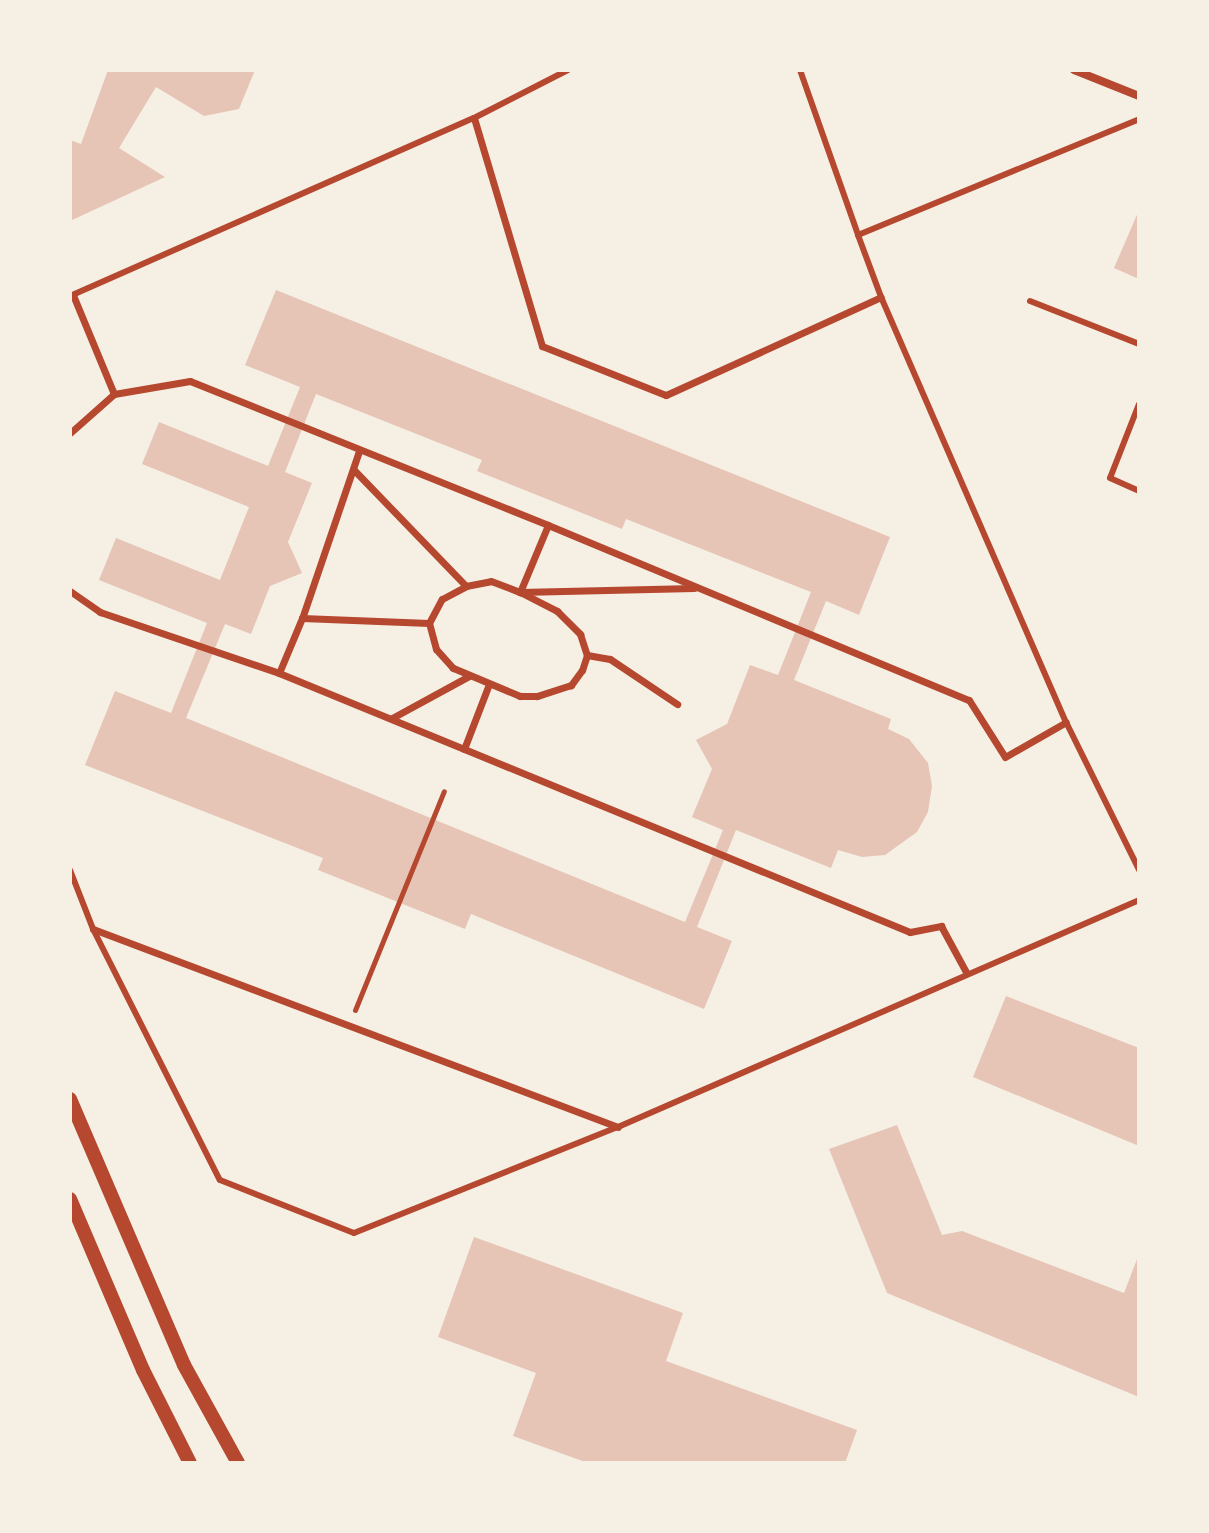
<!DOCTYPE html>
<style>
body{margin:0}
#map{position:relative;width:1209px;height:1533px;overflow:hidden;background:#f6efe4;font-family:"Asap Condensed",sans-serif}
div>[style]{position:absolute}
.building>*{inset:0;background:#e6c5b7}
.path>*{height:5px;margin:-2.5px;padding:0 2.5px;transform-origin:2.5px;border-radius:2.5px;background:#b5482f}
.service>*{height:6px;margin:-3px;padding:0 3px;transform-origin:3px;border-radius:3px;background:#b5482f}
.pedestrian>*{height:7px;margin:-3.5px;padding:0 3.5px;transform-origin:3.5px;border-radius:3.5px;background:#b5482f}
.minor>*{height:8px;margin:-4px;padding:0 4px;transform-origin:4px;border-radius:4px;background:#b5482f}
.tertiary>*{height:14px;margin:-7px;padding:0 7px;transform-origin:7px;border-radius:7px;background:#b5482f}
span{translate:-50% -50%;white-space:nowrap;text-align:center;line-height:1.15;-webkit-text-stroke:7px #f6efe4;paint-order:stroke}
.frame{position:absolute;inset:0;border:72px solid #f6efe4;pointer-events:none}
</style>
<div id="map">
<div class="building">
<i style="clip-path:polygon(108px 70px,255px 70px,239px 109px,204px 116px,156px 87px,119px 148px,165px 177px,70px 221px,70px 140px,81px 144px)"></i>
<i style="clip-path:polygon(1139px 210px,1139px 279px,1114px 268px)"></i>
<i style="clip-path:polygon(evenodd,276px 290px,890px 537px,859px 615px,826px 601px,794px 680px,891px 719px,888px 729px,909px 739px,928px 763px,932px 786px,928px 812px,917px 832px,885px 855px,862px 857px,838px 850px,831px 868px,736px 830px,697px 927px,732px 941px,704px 1009px,471px 914px,465px 929px,318px 870px,323px 858px,85px 765px,115px 691px,171px 713px,207px 623px,99px 580px,116px 538px,220px 580px,249px 507px,142px 464px,159px 422px,268px 466px,300px 387px,245px 365px,276px 290px,316px 394px,482px 460px,477px 471px,622px 529px,626px 519px,811px 592px,778px 675px,750px 665px,727px 724px,696px 740px,712px 769px,692px 817px,723px 830px,685px 922px,186px 718px,225px 624px,251px 634px,270px 586px,302px 573px,288px 542px,312px 483px,285px 472px,316px 394px)"></i>
<i style="clip-path:polygon(1006px 996px,1139px 1048px,1139px 1146px,973px 1077px)"></i>
<i style="clip-path:polygon(897px 1125px,942px 1235px,962px 1231px,1124px 1293px,1139px 1254px,1139px 1397px,887px 1293px,829px 1149px)"></i>
<i style="clip-path:polygon(474px 1237px,683px 1313px,666px 1361px,857px 1430px,845px 1463px,588px 1463px,513px 1436px,536px 1373px,438px 1337px)"></i>
</div>
<div class="path">
<i style="left:355px;top:1010px;width:236px;rotate:-67.9deg"></i>
</div>
<div class="service">
<i style="left:800px;top:70px;width:175px;rotate:70.6deg"></i>
<i style="left:858px;top:235px;width:304px;rotate:-22.4deg"></i>
<i style="left:858px;top:235px;width:66px;rotate:69.6deg"></i>
<i style="left:881px;top:297px;width:464px;rotate:66.5deg"></i>
<i style="left:1066px;top:722px;width:165px;rotate:63.7deg"></i>
<i style="left:70px;top:296px;width:441px;rotate:-23.8deg"></i>
<i style="left:474px;top:118px;width:106px;rotate:-27.1deg"></i>
<i style="left:1030px;top:301px;width:117px;rotate:21.5deg"></i>
<i style="left:1139px;top:404px;width:79px;rotate:111.4deg"></i>
<i style="left:1110px;top:478px;width:32px;rotate:24deg"></i>
<i style="left:70px;top:870px;width:63px;rotate:68.7deg"></i>
<i style="left:93px;top:929px;width:281px;rotate:63.2deg"></i>
<i style="left:220px;top:1180px;width:144px;rotate:21.6deg"></i>
<i style="left:354px;top:1233px;width:284px;rotate:-21.9deg"></i>
<i style="left:618px;top:1127px;width:568px;rotate:-23.54deg"></i>
</div>
<div class="pedestrian">
<i style="left:474px;top:118px;width:238px;rotate:73.4deg"></i>
<i style="left:542px;top:346px;width:133px;rotate:21.6deg"></i>
<i style="left:666px;top:395px;width:236px;rotate:-24.5deg"></i>
<i style="left:73px;top:295px;width:107px;rotate:67.5deg"></i>
<i style="left:114px;top:394px;width:77px;rotate:-9.7deg"></i>
<i style="left:190px;top:381px;width:386px;rotate:21.9deg"></i>
<i style="left:548px;top:525px;width:456px;rotate:22.6deg"></i>
<i style="left:969px;top:700px;width:67px;rotate:57.7deg"></i>
<i style="left:1005px;top:757px;width:70px;rotate:-29.8deg"></i>
<i style="left:70px;top:433px;width:59px;rotate:-41.6deg"></i>
<i style="left:359px;top:451px;width:176px;rotate:108.8deg"></i>
<i style="left:302px;top:618px;width:127px;rotate:2.3deg"></i>
<i style="left:354px;top:470px;width:161px;rotate:46deg"></i>
<i style="left:466px;top:586px;width:25px;rotate:-11deg"></i>
<i style="left:491px;top:581px;width:31px;rotate:21deg"></i>
<i style="left:520px;top:592px;width:42px;rotate:27.2deg"></i>
<i style="left:557px;top:611px;width:33px;rotate:45deg"></i>
<i style="left:580px;top:634px;width:22px;rotate:72deg"></i>
<i style="left:587px;top:655px;width:16px;rotate:108deg"></i>
<i style="left:582px;top:670px;width:19px;rotate:126deg"></i>
<i style="left:571px;top:685px;width:36px;rotate:162deg"></i>
<i style="left:537px;top:696px;width:17px;rotate:180deg"></i>
<i style="left:520px;top:696px;width:73px;rotate:-157.3deg"></i>
<i style="left:453px;top:668px;width:25px;rotate:-132deg"></i>
<i style="left:436px;top:649px;width:27px;rotate:-105deg"></i>
<i style="left:429px;top:623px;width:27px;rotate:-62deg"></i>
<i style="left:442px;top:599px;width:27px;rotate:-28deg"></i>
<i style="left:548px;top:525px;width:73px;rotate:112.7deg"></i>
<i style="left:520px;top:592px;width:174px;rotate:-1.3deg"></i>
<i style="left:70px;top:591px;width:37px;rotate:35deg"></i>
<i style="left:100px;top:612px;width:189px;rotate:18.8deg"></i>
<i style="left:279px;top:673px;width:682px;rotate:22.32deg"></i>
<i style="left:910px;top:932px;width:32px;rotate:-11deg"></i>
<i style="left:941px;top:926px;width:52px;rotate:61.5deg"></i>
<i style="left:587px;top:655px;width:23px;rotate:10deg"></i>
<i style="left:610px;top:659px;width:81px;rotate:33.9deg"></i>
<i style="left:279px;top:673px;width:60px;rotate:-67.3deg"></i>
<i style="left:392px;top:718px;width:88px;rotate:-28.6deg"></i>
<i style="left:464px;top:749px;width:70px;rotate:-69deg"></i>
<i style="left:93px;top:929px;width:561px;rotate:20.66deg"></i>
</div>
<div class="minor">
<i style="left:1074px;top:70px;width:70px;rotate:21.8deg"></i>
</div>
<div class="tertiary">
<i style="left:70px;top:1099px;width:289px;rotate:66.8deg"></i>
<i style="left:184px;top:1365px;width:112px;rotate:61.1deg"></i>
<i style="left:70px;top:1199px;width:186px;rotate:66.9deg"></i>
<i style="left:143px;top:1370px;width:104px;rotate:63.2deg"></i>
</div>
<div class="frame"></div>
</div>
